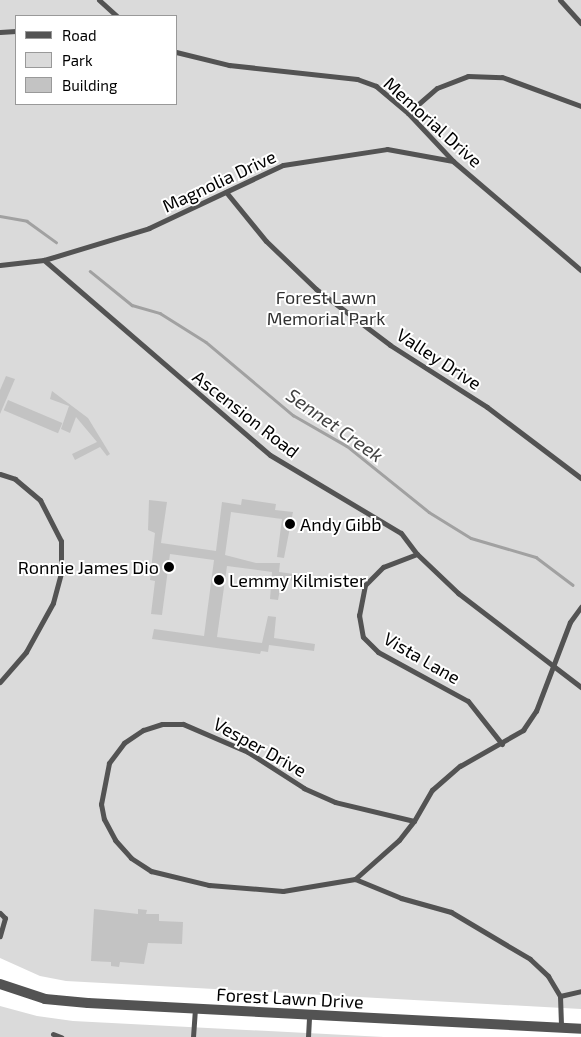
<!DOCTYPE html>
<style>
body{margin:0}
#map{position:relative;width:581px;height:1037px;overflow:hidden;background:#fff;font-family:"Exo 2",sans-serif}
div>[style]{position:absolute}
.green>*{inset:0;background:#dadada}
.stream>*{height:2.5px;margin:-1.25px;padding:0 1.25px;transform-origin:1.25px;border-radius:1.25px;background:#a1a1a1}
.building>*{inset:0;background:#c3c3c3;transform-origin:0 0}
.service>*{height:5px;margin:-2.5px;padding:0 2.5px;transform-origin:2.5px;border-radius:2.5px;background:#535353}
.tertiary>*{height:10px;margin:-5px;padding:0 5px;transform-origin:5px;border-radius:5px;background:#535353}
.dots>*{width:14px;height:14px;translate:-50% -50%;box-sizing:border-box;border:2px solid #fff;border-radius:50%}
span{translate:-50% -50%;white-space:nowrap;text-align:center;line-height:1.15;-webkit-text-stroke:4px #fff;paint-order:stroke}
.street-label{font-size:18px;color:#000}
.park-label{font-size:18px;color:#313131}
.poi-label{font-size:18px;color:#000}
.left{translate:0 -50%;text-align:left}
.right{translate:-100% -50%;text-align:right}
.water-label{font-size:19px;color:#424242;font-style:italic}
.legend{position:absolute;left:15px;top:15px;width:162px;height:90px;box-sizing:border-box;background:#fff;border:1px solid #999;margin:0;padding:6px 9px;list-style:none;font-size:15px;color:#000}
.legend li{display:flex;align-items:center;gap:10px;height:25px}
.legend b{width:25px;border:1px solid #999}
</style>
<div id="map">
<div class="green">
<i style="clip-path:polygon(evenodd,0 0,581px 0,581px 1009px,66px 981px,40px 976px,0 958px,0 0,16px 16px,176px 16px,176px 104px,16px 104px,16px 16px)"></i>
<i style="clip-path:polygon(0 1006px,37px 1016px,73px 1021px,384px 1037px,0 1037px)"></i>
</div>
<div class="stream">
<i style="left:0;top:216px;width:27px;rotate:10deg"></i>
<i style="left:27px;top:221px;width:36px;rotate:36deg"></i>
<i style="left:90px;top:271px;width:54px;rotate:39deg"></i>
<i style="left:132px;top:305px;width:29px;rotate:16deg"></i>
<i style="left:160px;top:313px;width:54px;rotate:32.2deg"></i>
<i style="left:206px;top:342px;width:114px;rotate:40deg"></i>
<i style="left:293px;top:415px;width:62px;rotate:29.9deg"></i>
<i style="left:347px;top:446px;width:105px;rotate:38.8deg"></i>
<i style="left:429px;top:512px;width:49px;rotate:31.8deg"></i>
<i style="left:471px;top:538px;width:68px;rotate:16.3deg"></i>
<i style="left:536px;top:557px;width:46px;rotate:37.1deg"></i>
</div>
<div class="building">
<i style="clip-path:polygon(6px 376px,15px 379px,0 414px,0 390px)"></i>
<i style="clip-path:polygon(52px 391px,88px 418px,110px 454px,107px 456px,100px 447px,75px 460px,72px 454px,97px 442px,76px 417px,70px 433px,61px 429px,69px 406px,50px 399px)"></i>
<i style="left:8px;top:400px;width:59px;height:11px;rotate:23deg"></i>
<i style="clip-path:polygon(242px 499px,276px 504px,275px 510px,293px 512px,284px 558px,277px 557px,282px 519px,231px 512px,225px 555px,256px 563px,280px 563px,279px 572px,323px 578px,322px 585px,282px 579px,278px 600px,270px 599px,272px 572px,227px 566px,217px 637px,262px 643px,268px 616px,276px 617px,274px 638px,315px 644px,314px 651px,269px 645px,268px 652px,261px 651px,260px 654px,152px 639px,154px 629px,204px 636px,214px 560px,170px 554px,162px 615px,151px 614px,155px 581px,150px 580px,155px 533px,148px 530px,149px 500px,167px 502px,161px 543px,216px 551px,222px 502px,241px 505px)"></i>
<i style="clip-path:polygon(94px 909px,138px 914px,138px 909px,147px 910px,146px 914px,159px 914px,159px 921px,183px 922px,182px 944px,148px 943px,144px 964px,120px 962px,119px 967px,111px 966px,111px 962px,91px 961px)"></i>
</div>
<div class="service">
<i style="left:99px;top:0;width:24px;rotate:42deg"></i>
<i style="left:560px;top:0;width:31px;rotate:48deg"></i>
<i style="left:0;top:32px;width:16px;rotate:-4deg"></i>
<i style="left:176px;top:52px;width:55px;rotate:13.8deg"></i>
<i style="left:229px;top:65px;width:129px;rotate:6.2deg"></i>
<i style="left:357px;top:79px;width:20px;rotate:20deg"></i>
<i style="left:376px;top:86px;width:42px;rotate:40.2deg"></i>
<i style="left:408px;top:113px;width:67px;rotate:46.8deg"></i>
<i style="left:454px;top:162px;width:167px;rotate:40.4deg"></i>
<i style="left:408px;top:113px;width:38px;rotate:-41deg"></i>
<i style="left:437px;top:88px;width:33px;rotate:-21deg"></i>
<i style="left:468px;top:76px;width:34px;rotate:2deg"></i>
<i style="left:502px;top:77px;width:84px;rotate:20.2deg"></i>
<i style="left:226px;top:192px;width:63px;rotate:50.8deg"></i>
<i style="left:266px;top:241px;width:69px;rotate:43.8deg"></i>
<i style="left:316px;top:289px;width:93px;rotate:37.1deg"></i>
<i style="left:390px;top:345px;width:115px;rotate:32.6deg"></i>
<i style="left:487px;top:407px;width:118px;rotate:37.1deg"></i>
<i style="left:44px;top:260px;width:298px;rotate:40.8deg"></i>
<i style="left:270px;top:455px;width:152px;rotate:30.8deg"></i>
<i style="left:401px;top:533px;width:26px;rotate:53deg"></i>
<i style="left:417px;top:554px;width:57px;rotate:43.6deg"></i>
<i style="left:458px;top:593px;width:155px;rotate:37.4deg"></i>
<i style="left:0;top:265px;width:44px;rotate:-6.5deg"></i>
<i style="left:44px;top:260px;width:110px;rotate:-16.9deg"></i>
<i style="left:149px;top:228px;width:148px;rotate:-25.2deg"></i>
<i style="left:283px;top:165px;width:105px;rotate:-8.7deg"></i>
<i style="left:387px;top:149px;width:67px;rotate:10.3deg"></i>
<i style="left:0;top:474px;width:16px;rotate:18deg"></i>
<i style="left:15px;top:479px;width:33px;rotate:40deg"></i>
<i style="left:40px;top:500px;width:46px;rotate:62.9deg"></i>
<i style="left:61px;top:541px;width:32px;rotate:90deg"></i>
<i style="left:61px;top:573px;width:31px;rotate:105deg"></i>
<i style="left:53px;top:603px;width:56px;rotate:118.9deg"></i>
<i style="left:26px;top:652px;width:40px;rotate:131deg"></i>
<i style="left:417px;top:554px;width:36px;rotate:159deg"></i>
<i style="left:383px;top:567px;width:25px;rotate:135deg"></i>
<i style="left:365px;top:585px;width:31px;rotate:101deg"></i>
<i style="left:359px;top:615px;width:22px;rotate:80deg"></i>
<i style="left:363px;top:637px;width:21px;rotate:45deg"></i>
<i style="left:378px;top:652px;width:102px;rotate:28.6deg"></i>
<i style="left:468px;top:701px;width:55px;rotate:51.7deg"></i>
<i style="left:414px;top:821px;width:81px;rotate:-166.5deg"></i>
<i style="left:335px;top:802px;width:34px;rotate:-156deg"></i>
<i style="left:304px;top:788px;width:67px;rotate:-147.3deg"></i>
<i style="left:248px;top:752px;width:71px;rotate:-156.7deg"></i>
<i style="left:183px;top:724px;width:21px;rotate:180deg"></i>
<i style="left:162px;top:724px;width:20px;rotate:162deg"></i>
<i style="left:143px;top:730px;width:23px;rotate:146deg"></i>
<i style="left:124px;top:743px;width:25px;rotate:127deg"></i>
<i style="left:109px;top:763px;width:42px;rotate:101deg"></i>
<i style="left:101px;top:804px;width:15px;rotate:79deg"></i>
<i style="left:104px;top:819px;width:24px;rotate:62deg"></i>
<i style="left:115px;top:840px;width:24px;rotate:48deg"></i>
<i style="left:131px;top:858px;width:24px;rotate:33deg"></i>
<i style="left:151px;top:871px;width:60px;rotate:13.6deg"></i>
<i style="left:209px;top:885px;width:74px;rotate:4.6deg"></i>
<i style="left:283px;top:891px;width:73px;rotate:-9.5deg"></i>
<i style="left:355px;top:879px;width:59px;rotate:-41.6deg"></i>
<i style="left:399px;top:840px;width:24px;rotate:-52deg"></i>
<i style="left:414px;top:821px;width:36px;rotate:-60deg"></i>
<i style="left:432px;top:790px;width:37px;rotate:-41deg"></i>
<i style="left:460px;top:766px;width:73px;rotate:-29.7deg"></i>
<i style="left:523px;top:730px;width:23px;rotate:-56deg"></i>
<i style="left:536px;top:711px;width:95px;rotate:-69.1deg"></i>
<i style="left:570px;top:622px;width:19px;rotate:-54deg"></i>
<i style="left:355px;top:879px;width:50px;rotate:22.4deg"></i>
<i style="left:401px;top:898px;width:52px;rotate:15.6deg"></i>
<i style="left:451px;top:912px;width:92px;rotate:30.7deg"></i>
<i style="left:530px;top:959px;width:25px;rotate:43deg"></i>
<i style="left:548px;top:976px;width:23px;rotate:59deg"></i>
<i style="left:560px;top:996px;width:33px;rotate:88deg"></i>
<i style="left:0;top:913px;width:7px;rotate:45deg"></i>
<i style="left:5px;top:918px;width:19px;rotate:106deg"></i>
<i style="left:560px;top:996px;width:22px;rotate:-13deg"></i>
<i style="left:53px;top:1034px;width:9px;rotate:21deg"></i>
<i style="left:193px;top:1037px;width:28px;rotate:-86deg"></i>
<i style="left:308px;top:1037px;width:22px;rotate:-87deg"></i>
</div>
<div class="tertiary">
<i style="left:0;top:984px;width:47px;rotate:18.4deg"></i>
<i style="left:45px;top:999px;width:43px;rotate:5.3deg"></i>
<i style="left:88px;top:1003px;width:494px;rotate:3deg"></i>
</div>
<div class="dots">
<i style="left:290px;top:524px;background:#000"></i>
<i style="left:169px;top:567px;background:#000"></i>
<i style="left:219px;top:580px;background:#000"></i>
</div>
<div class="street-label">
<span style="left:433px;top:122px;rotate:42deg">Memorial Drive</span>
<span style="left:219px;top:181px;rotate:-25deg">Magnolia Drive</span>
<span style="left:439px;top:359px;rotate:33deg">Valley Drive</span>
<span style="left:246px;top:414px;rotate:38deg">Ascension Road</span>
<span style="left:422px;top:658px;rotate:30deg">Vista Lane</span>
<span style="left:260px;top:747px;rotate:29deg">Vesper Drive</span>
<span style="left:290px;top:998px;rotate:3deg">Forest Lawn Drive</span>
</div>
<div class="park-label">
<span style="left:326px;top:308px">Forest Lawn<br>Memorial Park</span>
</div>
<div class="poi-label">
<span class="left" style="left:300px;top:524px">Andy Gibb</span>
<span class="right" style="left:159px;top:567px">Ronnie James Dio</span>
<span class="left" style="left:229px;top:580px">Lemmy Kilmister</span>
</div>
<div class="water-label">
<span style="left:335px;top:425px;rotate:35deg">Sennet Creek</span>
</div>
<ul class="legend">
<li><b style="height:6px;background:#535353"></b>Road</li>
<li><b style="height:14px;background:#dadada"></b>Park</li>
<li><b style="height:14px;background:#c3c3c3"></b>Building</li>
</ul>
</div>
